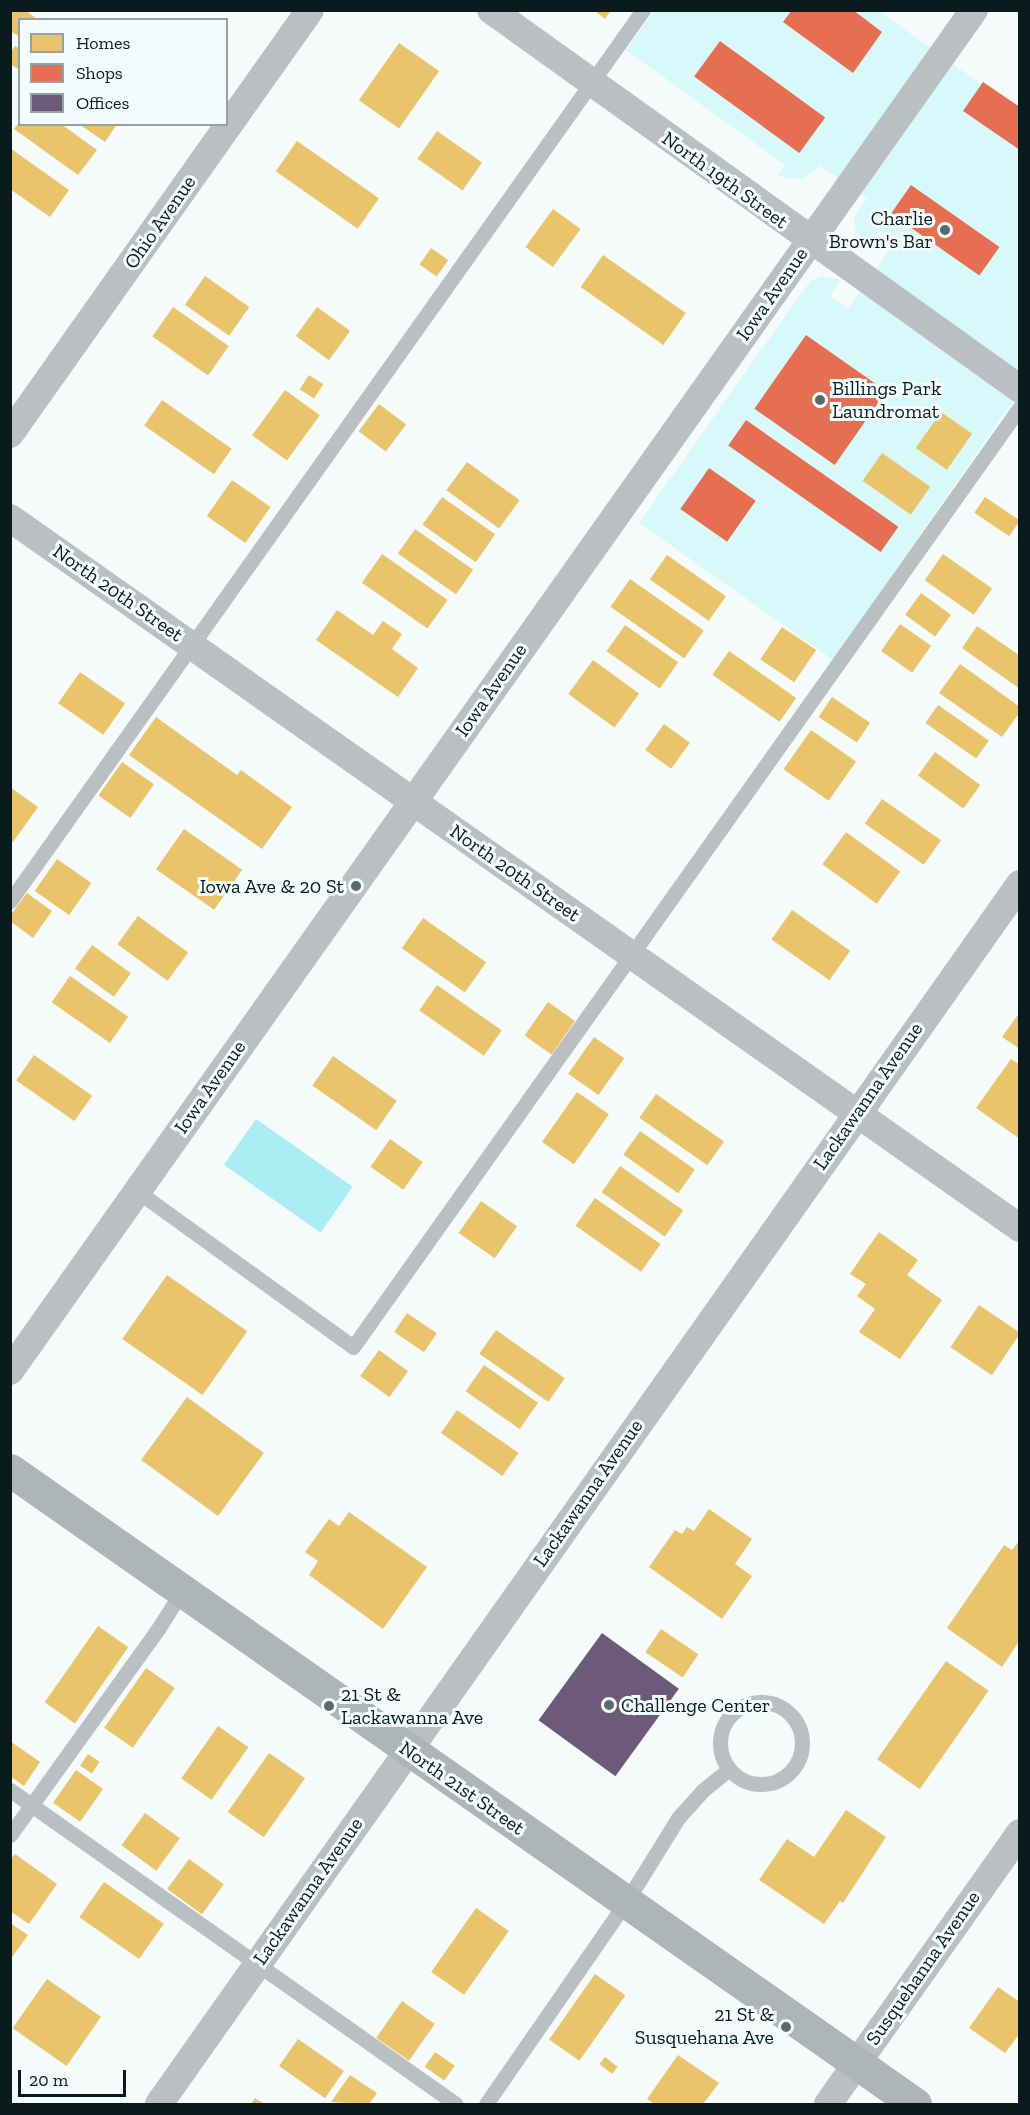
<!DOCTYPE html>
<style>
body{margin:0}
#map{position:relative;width:1030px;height:2115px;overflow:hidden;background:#f5fafa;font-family:"Zilla Slab",serif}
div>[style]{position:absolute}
.built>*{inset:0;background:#d8f9fc}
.green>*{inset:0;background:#aaeef3;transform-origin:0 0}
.homes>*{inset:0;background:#e9c46a;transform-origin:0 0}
.shops>*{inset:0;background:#e76f51;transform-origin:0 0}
.offices>*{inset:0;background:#6d597a;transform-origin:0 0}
.lane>*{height:15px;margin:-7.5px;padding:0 7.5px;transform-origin:7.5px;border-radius:7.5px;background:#bac0c1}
.lane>.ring{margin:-7.5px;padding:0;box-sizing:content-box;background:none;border:15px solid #bac0c1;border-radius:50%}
.street>*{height:28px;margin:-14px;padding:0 14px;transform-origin:14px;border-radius:14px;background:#bac0c1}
.secondary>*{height:33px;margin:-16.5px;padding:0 16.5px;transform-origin:16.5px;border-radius:16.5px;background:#aeb5b6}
.dots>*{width:16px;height:16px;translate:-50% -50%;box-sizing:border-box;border:3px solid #f3fcfc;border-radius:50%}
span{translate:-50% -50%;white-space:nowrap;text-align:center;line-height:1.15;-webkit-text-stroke:6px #f3fcfc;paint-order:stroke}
.street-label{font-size:20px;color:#091b1c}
.poi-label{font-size:20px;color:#091b1c}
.right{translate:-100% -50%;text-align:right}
.left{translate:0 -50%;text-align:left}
.frame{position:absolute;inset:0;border:12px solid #091b1c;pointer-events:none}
.legend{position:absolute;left:18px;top:18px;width:210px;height:108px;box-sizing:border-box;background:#f3fcfc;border:2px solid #95a2a2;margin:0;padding:8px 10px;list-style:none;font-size:18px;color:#091b1c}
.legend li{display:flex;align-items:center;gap:12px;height:30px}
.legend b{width:30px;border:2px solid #95a2a2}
.scale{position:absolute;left:18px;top:2070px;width:108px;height:27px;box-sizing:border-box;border:3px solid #091b1c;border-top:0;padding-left:8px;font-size:18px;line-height:21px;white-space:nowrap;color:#091b1c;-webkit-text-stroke:4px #f3fcfc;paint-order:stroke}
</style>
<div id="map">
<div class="built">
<i style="clip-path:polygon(654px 11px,879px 11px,1019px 111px,1019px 392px,833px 660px,639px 523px,802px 292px,812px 280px,822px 276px,841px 280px,830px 296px,848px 309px,896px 240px,879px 230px,869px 244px,856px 231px,854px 223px,855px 215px,867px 199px,820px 166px,803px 178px,790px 179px,778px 175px,785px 165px,626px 50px)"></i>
</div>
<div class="green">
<i style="left:256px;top:1119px;width:118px;height:56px;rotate:35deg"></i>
</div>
<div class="homes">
<i style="clip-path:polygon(10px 10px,25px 10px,38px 20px,20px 20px,20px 37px,10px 31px)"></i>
<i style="clip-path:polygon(594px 10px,611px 10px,605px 19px)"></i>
<i style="left:399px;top:43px;width:49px;height:70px;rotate:35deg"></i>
<i style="clip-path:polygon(15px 46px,20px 49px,20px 70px,10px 64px,10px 53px)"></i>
<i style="clip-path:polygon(20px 121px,20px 124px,61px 124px,97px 150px,78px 175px,14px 129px)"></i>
<i style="clip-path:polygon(79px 124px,117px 124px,105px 142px)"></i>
<i style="left:437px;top:131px;width:55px;height:34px;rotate:35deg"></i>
<i style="left:297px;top:141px;width:100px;height:37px;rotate:35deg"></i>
<i style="clip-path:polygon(10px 148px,69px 190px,50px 217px,10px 189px)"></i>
<i style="left:553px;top:209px;width:34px;height:47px;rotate:36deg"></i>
<i style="left:431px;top:248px;width:21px;height:20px;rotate:35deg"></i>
<i style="left:603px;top:255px;width:101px;height:39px;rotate:35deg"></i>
<i style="left:205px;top:276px;width:54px;height:35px;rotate:35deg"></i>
<i style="left:173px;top:307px;width:68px;height:36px;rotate:35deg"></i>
<i style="left:317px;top:307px;width:41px;height:36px;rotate:36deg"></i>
<i style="left:309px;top:375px;width:17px;height:17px;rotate:33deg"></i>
<i style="left:285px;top:390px;width:43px;height:56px;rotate:36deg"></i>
<i style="left:162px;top:400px;width:85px;height:31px;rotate:35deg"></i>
<i style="left:379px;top:404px;width:34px;height:34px;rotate:37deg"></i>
<i style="left:941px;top:412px;width:38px;height:44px;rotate:35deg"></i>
<i style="left:882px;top:453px;width:59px;height:34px;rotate:35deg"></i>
<i style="left:467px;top:462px;width:65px;height:35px;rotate:36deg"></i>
<i style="left:232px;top:480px;width:47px;height:44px;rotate:35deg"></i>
<i style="left:442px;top:497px;width:65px;height:34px;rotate:35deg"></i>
<i style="left:985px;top:497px;width:42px;height:19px;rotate:34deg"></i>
<i style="left:415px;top:529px;width:71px;height:30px;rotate:35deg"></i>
<i style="left:382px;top:554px;width:80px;height:35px;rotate:35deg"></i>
<i style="left:943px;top:554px;width:60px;height:32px;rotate:35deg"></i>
<i style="left:667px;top:555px;width:72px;height:30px;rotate:35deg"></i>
<i style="left:630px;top:579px;width:90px;height:34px;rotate:35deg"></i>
<i style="left:921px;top:593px;width:37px;height:27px;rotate:36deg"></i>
<i style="clip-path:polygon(337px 610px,373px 635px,383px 621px,402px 634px,392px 649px,418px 668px,398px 697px,316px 640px)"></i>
<i style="left:900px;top:624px;width:38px;height:33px;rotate:35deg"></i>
<i style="left:625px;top:625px;width:65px;height:32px;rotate:35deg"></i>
<i style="clip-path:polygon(977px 626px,1020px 656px,1020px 689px,962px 648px)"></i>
<i style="left:782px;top:627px;width:41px;height:39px;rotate:34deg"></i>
<i style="left:729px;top:651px;width:82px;height:29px;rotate:35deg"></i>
<i style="left:593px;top:660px;width:57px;height:42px;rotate:36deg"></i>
<i style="clip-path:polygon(960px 664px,1020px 707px,1020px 712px,1002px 737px,939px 693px)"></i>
<i style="left:80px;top:672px;width:55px;height:38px;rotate:35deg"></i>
<i style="left:832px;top:697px;width:46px;height:24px;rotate:34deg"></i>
<i style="left:938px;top:705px;width:62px;height:22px;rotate:35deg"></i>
<i style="clip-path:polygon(156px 717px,237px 775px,241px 770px,292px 807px,262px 849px,129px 755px)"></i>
<i style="left:664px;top:724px;width:32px;height:32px;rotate:36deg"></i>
<i style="left:811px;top:730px;width:55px;height:48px;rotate:35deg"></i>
<i style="left:935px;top:752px;width:56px;height:29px;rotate:36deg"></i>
<i style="left:122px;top:762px;width:39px;height:41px;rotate:35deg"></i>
<i style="clip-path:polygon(10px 787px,38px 807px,13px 842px,10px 840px)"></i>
<i style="left:882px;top:799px;width:72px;height:30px;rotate:35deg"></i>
<i style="left:184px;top:829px;width:71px;height:49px;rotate:35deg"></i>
<i style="left:846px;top:832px;width:67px;height:40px;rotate:36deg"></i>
<i style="left:57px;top:859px;width:42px;height:39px;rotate:35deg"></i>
<i style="clip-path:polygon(27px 893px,52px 911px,33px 938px,10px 921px,10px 916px)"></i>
<i style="left:792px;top:910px;width:71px;height:36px;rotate:35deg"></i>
<i style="left:138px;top:916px;width:62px;height:35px;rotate:36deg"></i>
<i style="left:423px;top:918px;width:77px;height:37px;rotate:35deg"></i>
<i style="left:92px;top:945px;width:48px;height:29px;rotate:36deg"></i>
<i style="left:70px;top:976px;width:71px;height:32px;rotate:35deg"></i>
<i style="left:437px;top:985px;width:79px;height:31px;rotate:35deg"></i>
<i style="left:548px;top:1002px;width:33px;height:41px;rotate:35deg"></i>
<i style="clip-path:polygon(1020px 1012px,1020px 1049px,1002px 1037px)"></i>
<i style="left:594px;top:1037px;width:37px;height:45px;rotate:35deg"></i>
<i style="left:34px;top:1055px;width:71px;height:31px;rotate:35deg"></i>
<i style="left:333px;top:1056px;width:78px;height:36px;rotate:35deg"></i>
<i style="clip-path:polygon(1011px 1059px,1020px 1065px,1020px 1139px,976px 1108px)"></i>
<i style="left:577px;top:1092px;width:39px;height:61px;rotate:35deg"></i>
<i style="left:656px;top:1094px;width:83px;height:29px;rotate:35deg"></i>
<i style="left:640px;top:1131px;width:67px;height:29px;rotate:35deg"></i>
<i style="left:390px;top:1139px;width:40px;height:34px;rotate:35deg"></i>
<i style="left:620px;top:1166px;width:77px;height:32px;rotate:35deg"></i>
<i style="left:595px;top:1198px;width:80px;height:34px;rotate:35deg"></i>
<i style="left:481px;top:1201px;width:44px;height:39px;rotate:35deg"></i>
<i style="clip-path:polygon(879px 1232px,918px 1260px,907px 1275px,942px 1300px,900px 1359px,859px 1332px,875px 1309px,857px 1296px,866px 1284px,850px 1274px)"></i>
<i style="left:167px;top:1275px;width:98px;height:78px;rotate:35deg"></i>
<i style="left:979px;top:1305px;width:50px;height:51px;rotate:34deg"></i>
<i style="left:407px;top:1313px;width:36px;height:23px;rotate:34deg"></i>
<i style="left:496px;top:1330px;width:84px;height:29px;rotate:35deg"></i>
<i style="left:379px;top:1350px;width:36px;height:32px;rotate:36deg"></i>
<i style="left:484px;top:1365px;width:66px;height:32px;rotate:35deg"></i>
<i style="left:187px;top:1397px;width:95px;height:78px;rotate:36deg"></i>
<i style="left:457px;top:1410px;width:75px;height:28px;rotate:35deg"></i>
<i style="clip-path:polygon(709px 1509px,752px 1539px,735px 1564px,752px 1576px,722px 1619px,649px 1567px,675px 1530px,682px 1534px,687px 1527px,694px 1531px)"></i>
<i style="clip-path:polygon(349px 1512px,427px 1567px,383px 1629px,309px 1575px,318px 1561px,305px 1552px,329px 1519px,339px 1526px)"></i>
<i style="clip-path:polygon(1020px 1540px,1020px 1640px,1002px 1667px,947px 1628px,1004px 1545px,1012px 1550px)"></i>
<i style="left:98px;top:1626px;width:37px;height:93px;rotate:35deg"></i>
<i style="left:661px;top:1629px;width:45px;height:28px;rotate:34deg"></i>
<i style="left:946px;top:1661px;width:52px;height:120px;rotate:35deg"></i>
<i style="left:146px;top:1668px;width:35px;height:73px;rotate:35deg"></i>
<i style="left:218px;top:1726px;width:37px;height:64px;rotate:35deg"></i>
<i style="clip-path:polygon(10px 1741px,40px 1762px,24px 1786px,10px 1776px)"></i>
<i style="left:269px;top:1753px;width:44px;height:72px;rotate:35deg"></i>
<i style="left:88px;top:1754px;width:14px;height:14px;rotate:34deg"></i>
<i style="left:76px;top:1770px;width:33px;height:40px;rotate:35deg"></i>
<i style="clip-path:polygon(846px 1810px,886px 1837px,843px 1903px,840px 1901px,824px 1924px,759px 1880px,787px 1839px,814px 1857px)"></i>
<i style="left:145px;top:1813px;width:43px;height:40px;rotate:36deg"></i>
<i style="clip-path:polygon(15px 1854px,57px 1884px,29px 1924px,10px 1911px,10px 1860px)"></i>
<i style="left:189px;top:1859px;width:43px;height:37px;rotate:36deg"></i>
<i style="left:104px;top:1882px;width:73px;height:43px;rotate:35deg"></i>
<i style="left:476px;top:1908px;width:40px;height:78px;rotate:35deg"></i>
<i style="clip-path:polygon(10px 1923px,28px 1935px,10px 1960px)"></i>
<i style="left:595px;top:1974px;width:37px;height:80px;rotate:35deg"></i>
<i style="left:47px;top:1979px;width:66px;height:60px;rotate:35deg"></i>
<i style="clip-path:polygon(998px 1987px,1020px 2002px,1020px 2033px,1005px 2053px,969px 2028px)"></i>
<i style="left:402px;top:2001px;width:40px;height:45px;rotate:35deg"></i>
<i style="left:298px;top:2039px;width:56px;height:33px;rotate:35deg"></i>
<i style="left:435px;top:2052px;width:24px;height:18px;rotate:35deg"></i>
<i style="clip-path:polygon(678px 2055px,719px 2083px,703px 2104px,655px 2104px,647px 2099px)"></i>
<i style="left:605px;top:2057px;width:16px;height:9px;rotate:38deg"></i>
<i style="clip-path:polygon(350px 2075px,377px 2093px,369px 2104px,331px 2102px)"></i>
<i style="clip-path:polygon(255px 2098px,264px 2104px,251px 2104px)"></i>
</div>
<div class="shops">
<i style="clip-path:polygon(792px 10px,853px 10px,882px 32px,853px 73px,783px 22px)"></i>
<i style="left:720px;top:41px;width:130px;height:44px;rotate:36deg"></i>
<i style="clip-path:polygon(983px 82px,1020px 107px,1020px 150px,963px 111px)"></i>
<i style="left:911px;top:185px;width:108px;height:35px;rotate:35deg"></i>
<i style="left:806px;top:335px;width:98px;height:90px;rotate:35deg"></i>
<i style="left:746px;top:420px;width:186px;height:31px;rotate:35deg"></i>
<i style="left:709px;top:468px;width:57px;height:50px;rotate:35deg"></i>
</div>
<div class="offices">
<i style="left:602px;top:1633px;width:95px;height:108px;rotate:36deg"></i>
</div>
<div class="lane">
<i style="left:10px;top:901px;width:1093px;rotate:-54.61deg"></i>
<i style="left:137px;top:1191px;width:266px;rotate:35.8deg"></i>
<i style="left:353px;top:1347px;width:1153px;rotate:-54.64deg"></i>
<i class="ring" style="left:720px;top:1702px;width:67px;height:67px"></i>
<i style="left:10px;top:1790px;width:545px;rotate:35.15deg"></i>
<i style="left:10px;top:1835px;width:254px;rotate:-54.3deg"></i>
<i style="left:158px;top:1629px;width:45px;rotate:-57.7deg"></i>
<i style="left:486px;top:2104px;width:246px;rotate:-55.3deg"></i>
<i style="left:626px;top:1902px;width:99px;rotate:-58.2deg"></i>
<i style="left:678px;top:1818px;width:36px;rotate:-48deg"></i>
<i style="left:702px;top:1791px;width:35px;rotate:-39deg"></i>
</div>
<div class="street">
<i style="left:491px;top:10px;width:651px;rotate:35.62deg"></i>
<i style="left:10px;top:434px;width:519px;rotate:-54.72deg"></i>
<i style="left:10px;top:518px;width:1235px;rotate:35.11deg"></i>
<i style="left:10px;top:1371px;width:1668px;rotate:-54.69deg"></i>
<i style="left:159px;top:2104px;width:1493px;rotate:-54.79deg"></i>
<i style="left:828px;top:2104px;width:332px;rotate:-54.7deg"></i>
</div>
<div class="secondary">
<i style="left:10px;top:1470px;width:1105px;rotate:35.01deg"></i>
</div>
<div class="dots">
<i style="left:945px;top:230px;background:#5c696a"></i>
<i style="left:820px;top:400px;background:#5c696a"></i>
<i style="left:356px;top:886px;background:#5c696a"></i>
<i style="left:609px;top:1705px;background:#5c696a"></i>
<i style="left:329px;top:1706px;background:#5c696a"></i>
<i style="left:786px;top:2027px;background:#5c696a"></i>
</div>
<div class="street-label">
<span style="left:725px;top:180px;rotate:36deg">North 19th Street</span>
<span style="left:160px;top:222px;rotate:-55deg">Ohio Avenue</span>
<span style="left:772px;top:294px;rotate:-55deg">Iowa Avenue</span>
<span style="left:118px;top:593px;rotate:35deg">North 20th Street</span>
<span style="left:491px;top:690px;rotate:-55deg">Iowa Avenue</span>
<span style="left:515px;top:873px;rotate:35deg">North 20th Street</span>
<span style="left:210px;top:1087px;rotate:-55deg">Iowa Avenue</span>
<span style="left:868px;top:1096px;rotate:-55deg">Lackawanna Avenue</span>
<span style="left:588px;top:1493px;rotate:-55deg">Lackawanna Avenue</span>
<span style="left:462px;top:1788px;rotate:35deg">North 21st Street</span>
<span style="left:308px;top:1891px;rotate:-55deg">Lackawanna Avenue</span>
<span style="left:923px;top:1968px;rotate:-55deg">Susquehanna Avenue</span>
</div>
<div class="poi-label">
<span class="right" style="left:933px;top:230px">Charlie<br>Brown's Bar</span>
<span class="left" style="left:832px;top:400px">Billings Park<br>Laundromat</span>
<span class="right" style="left:344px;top:886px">Iowa Ave &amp; 20 St</span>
<span class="left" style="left:341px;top:1706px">21 St &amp;<br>Lackawanna Ave</span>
<span class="left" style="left:621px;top:1705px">Challenge Center</span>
<span class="right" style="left:774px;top:2026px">21 St &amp;<br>Susquehana Ave</span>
</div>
<div class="frame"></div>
<ul class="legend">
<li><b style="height:16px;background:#e9c46a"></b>Homes</li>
<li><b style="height:16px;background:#e76f51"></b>Shops</li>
<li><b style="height:16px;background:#6d597a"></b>Offices</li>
</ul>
<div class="scale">20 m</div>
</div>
